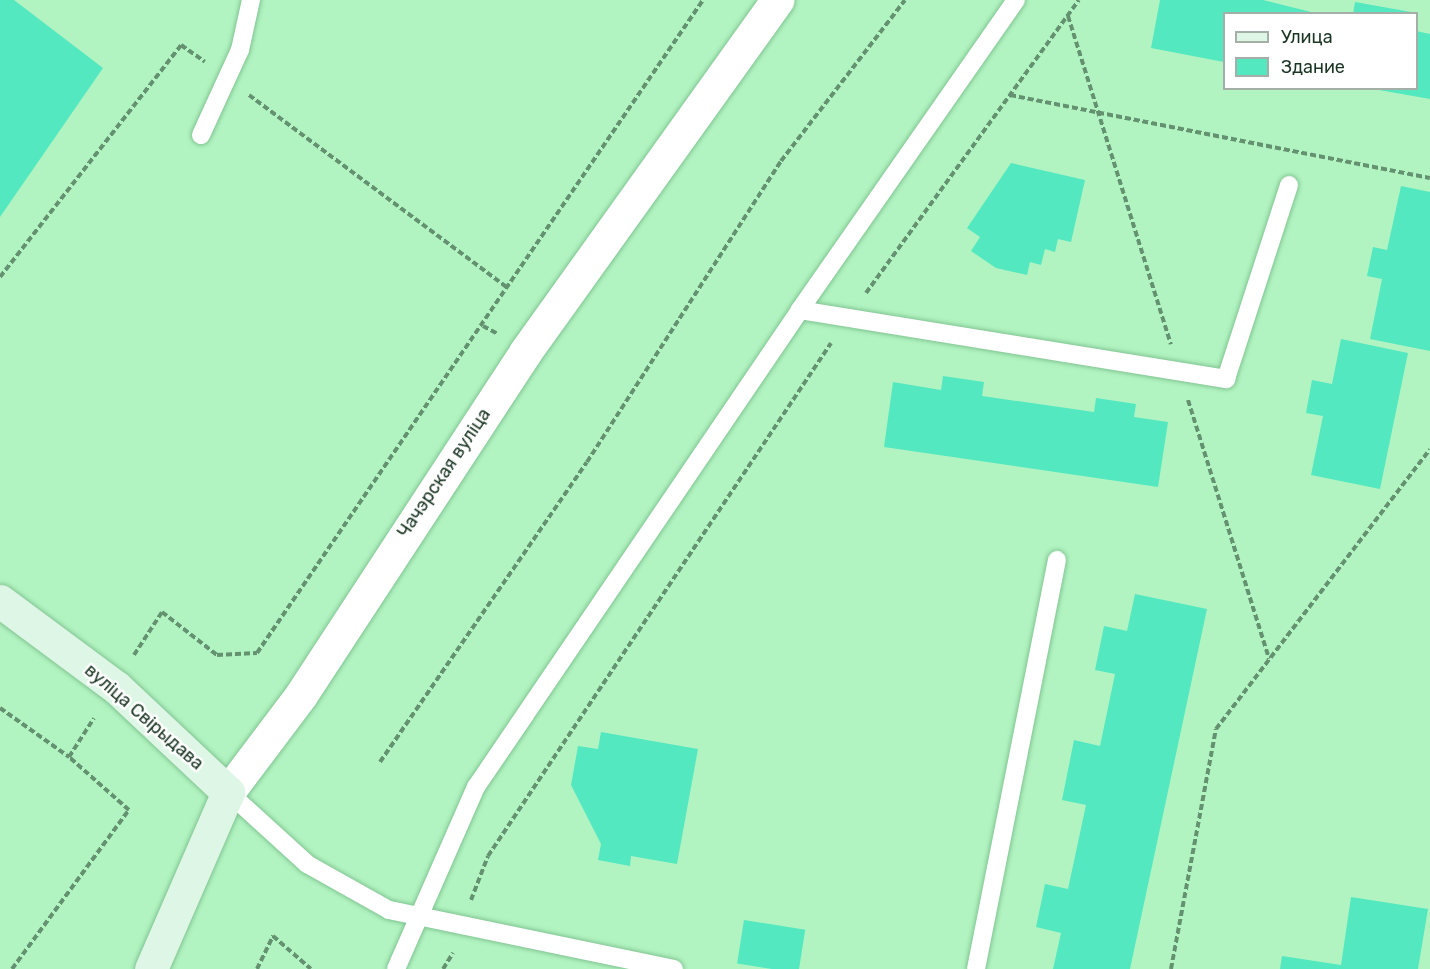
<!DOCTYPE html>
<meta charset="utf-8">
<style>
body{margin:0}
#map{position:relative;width:1430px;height:969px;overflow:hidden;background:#b1f4c1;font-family:Rubik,sans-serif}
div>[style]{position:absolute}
.building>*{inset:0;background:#53e8c0;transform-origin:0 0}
.path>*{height:4px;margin-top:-2px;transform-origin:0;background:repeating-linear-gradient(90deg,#649270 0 6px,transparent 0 9px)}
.roads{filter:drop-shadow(0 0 2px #82c493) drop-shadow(0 0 2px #82c493)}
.service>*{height:18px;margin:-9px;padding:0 9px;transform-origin:9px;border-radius:9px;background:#fff}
.minor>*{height:33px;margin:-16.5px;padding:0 16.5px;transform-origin:16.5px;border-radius:16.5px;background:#fff}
.secondary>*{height:33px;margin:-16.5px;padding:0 16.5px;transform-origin:16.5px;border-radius:16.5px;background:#def6e5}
span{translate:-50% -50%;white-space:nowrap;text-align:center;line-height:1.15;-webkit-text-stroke:5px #fff;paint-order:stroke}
.street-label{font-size:18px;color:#1b3623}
.legend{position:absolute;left:1223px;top:12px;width:195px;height:78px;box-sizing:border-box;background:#fff;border:2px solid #a4afa7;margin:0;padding:8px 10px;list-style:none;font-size:18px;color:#1b3623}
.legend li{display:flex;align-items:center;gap:12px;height:30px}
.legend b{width:30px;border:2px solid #a4afa7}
</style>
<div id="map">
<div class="building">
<i style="clip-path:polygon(0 0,14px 0,103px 68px,0 217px)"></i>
<i style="clip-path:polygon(1160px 0,1263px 0,1311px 12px,1224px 14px,1224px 62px,1151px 48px)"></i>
<i style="clip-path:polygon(1355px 2px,1411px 12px,1411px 14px,1353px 14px)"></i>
<i style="clip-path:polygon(1416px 31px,1430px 34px,1430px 99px,1379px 90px,1416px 88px)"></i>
<i style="clip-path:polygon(1011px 163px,1085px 180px,1071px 242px,1058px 239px,1055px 252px,1045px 249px,1041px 265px,1030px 262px,1027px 275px,996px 268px,971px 251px,980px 237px,967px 228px)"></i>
<i style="clip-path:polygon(1401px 186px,1430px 192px,1430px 351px,1370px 339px,1382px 279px,1367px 276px,1373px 247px,1387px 250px)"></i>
<i style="clip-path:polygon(1341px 339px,1408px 353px,1380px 489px,1311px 475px,1323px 416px,1306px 413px,1312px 380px,1332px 384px)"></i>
<i style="clip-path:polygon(943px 376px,984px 382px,982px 396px,1094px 412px,1096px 398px,1136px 404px,1134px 417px,1168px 422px,1158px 487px,884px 447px,893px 382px,941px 390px)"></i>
<i style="clip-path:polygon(1135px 594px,1207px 609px,1130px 969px,1053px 969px,1061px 933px,1036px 927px,1045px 884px,1068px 889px,1086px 805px,1062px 800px,1074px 740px,1100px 746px,1115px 674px,1095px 670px,1104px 626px,1127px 631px)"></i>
<i style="clip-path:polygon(601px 732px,698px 749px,677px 864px,631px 856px,630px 866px,598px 860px,601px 844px,571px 785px,578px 746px,598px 749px)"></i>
<i style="clip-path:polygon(1351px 897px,1428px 909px,1418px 969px,1280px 969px,1282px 956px,1341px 965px)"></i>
<i style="left:744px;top:920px;width:62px;height:44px;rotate:9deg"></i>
</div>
<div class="path">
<i style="left:1068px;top:16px;width:344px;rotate:72.6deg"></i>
<i style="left:249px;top:95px;width:323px;rotate:36.7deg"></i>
<i style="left:1010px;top:95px;width:428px;rotate:11.2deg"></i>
<i style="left:0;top:277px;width:294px;rotate:-52deg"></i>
<i style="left:181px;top:45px;width:29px;rotate:35deg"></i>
<i style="left:866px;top:293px;width:362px;rotate:-54deg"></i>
<i style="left:483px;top:326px;width:17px;rotate:28deg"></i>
<i style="left:1188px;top:400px;width:271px;rotate:72.6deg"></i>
<i style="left:134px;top:655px;width:51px;rotate:-56.9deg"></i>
<i style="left:162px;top:612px;width:70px;rotate:38deg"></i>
<i style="left:217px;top:655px;width:40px;rotate:-2.9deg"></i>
<i style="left:257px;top:653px;width:791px;rotate:-55.67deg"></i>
<i style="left:0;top:708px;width:85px;rotate:35.4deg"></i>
<i style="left:380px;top:762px;width:364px;rotate:-55.4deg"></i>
<i style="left:587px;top:462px;width:358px;rotate:-57.2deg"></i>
<i style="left:781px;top:161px;width:203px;rotate:-52.4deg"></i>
<i style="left:471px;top:900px;width:47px;rotate:-68.9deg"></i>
<i style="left:488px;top:856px;width:617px;rotate:-56.23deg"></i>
<i style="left:12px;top:969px;width:197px;rotate:-53.7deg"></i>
<i style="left:129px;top:810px;width:80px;rotate:-138.5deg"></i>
<i style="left:69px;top:757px;width:46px;rotate:-57.3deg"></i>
<i style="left:257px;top:969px;width:37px;rotate:-64deg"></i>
<i style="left:273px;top:936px;width:50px;rotate:41deg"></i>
<i style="left:443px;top:969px;width:19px;rotate:-58deg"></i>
<i style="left:1171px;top:969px;width:244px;rotate:-79.4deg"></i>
<i style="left:1216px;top:729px;width:352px;rotate:-52.6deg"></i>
</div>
<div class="roads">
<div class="service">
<i style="left:1016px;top:0;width:378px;rotate:124.9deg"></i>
<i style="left:800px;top:310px;width:432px;rotate:9.2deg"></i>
<i style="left:1226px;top:379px;width:204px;rotate:-72deg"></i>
<i style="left:201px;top:135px;width:94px;rotate:-65.4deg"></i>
<i style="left:240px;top:50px;width:51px;rotate:-77.6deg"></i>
<i style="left:228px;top:792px;width:107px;rotate:42.3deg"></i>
<i style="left:307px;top:864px;width:94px;rotate:29.3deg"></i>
<i style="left:389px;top:910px;width:291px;rotate:11.7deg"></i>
<i style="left:396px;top:969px;width:199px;rotate:-66.3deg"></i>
<i style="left:476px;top:787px;width:577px;rotate:-55.81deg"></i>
<i style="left:976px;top:969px;width:417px;rotate:-78.8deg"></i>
</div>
<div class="minor">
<i style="left:228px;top:792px;width:121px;rotate:-53deg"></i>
<i style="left:301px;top:695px;width:411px;rotate:-56.8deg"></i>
<i style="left:526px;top:351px;width:432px;rotate:-54.4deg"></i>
</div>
<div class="secondary">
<i style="left:0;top:601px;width:144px;rotate:36.6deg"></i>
<i style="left:116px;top:687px;width:154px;rotate:43.2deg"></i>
<i style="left:228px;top:792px;width:193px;rotate:113.5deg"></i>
</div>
</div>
<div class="street-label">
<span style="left:444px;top:473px;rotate:-56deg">Чачэрская вуліца</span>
<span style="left:144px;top:717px;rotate:41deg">вуліца Свірыдава</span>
</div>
<ul class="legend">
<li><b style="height:8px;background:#def6e5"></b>Улица</li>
<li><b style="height:16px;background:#53e8c0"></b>Здание</li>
</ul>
</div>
